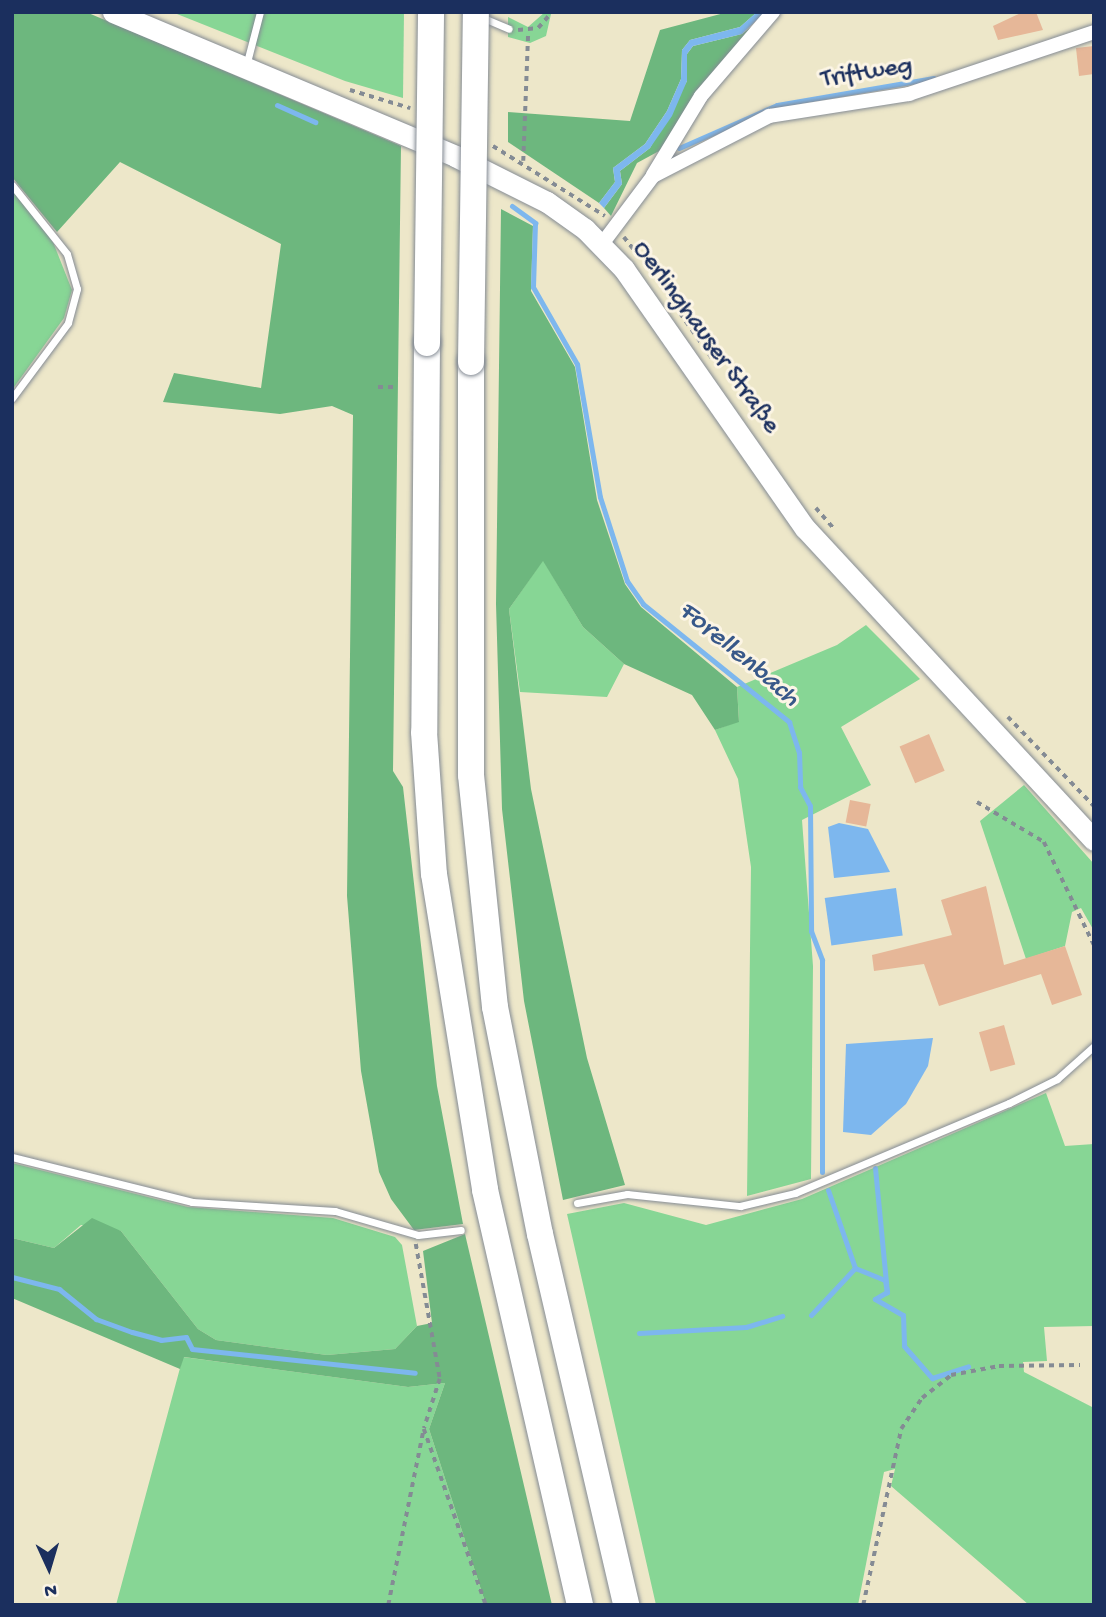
<!DOCTYPE html>
<meta charset="utf-8">
<style>
body{margin:0}
#map{position:relative;width:1106px;height:1617px;overflow:hidden;background:#ede7c9;font-family:"Gochi Hand",sans-serif}
div>[style]{position:absolute}
.green>*{inset:0;background:#87d695}
.forest>*{inset:0;background:#6db77e}
.water>*{inset:0;background:#7db7ee;transform-origin:0 0}
.stream>*{height:5px;margin:-2.5px;padding:0 2.5px;transform-origin:2.5px;border-radius:2.5px;background:#7db7ee}
.building>*{inset:0;background:#e6b798;transform-origin:0 0}
.path>*{height:3.5px;margin-top:-1.75px;transform-origin:0;background:repeating-linear-gradient(90deg,#848b94 0 5px,transparent 0 10px)}
.roads{filter:drop-shadow(0 0 2px #848b94) drop-shadow(0 0 2px #848b94)}
.service>*{height:7px;margin:-3.5px;padding:0 3.5px;transform-origin:3.5px;border-radius:3.5px;background:#fff}
.minor>*{height:14px;margin:-7px;padding:0 7px;transform-origin:7px;border-radius:7px;background:#fff}
.secondary>*{height:21px;margin:-10.5px;padding:0 10.5px;transform-origin:10.5px;border-radius:10.5px;background:#fff}
.motorway>*{height:26px;margin:-13px;padding:0 13px;transform-origin:13px;border-radius:13px;background:#fff}
.bridges{filter:drop-shadow(0 0 2px #848b94) drop-shadow(0 0 2px #848b94)}
.motorway-bridge>*{height:26px;margin:-13px;padding:0 13px;transform-origin:13px;border-radius:13px;background:#fff}
span{translate:-50% -50%;white-space:nowrap;text-align:center;line-height:1.15;-webkit-text-stroke:6px #fcf5e5;paint-order:stroke}
.street-label{font-size:26px;color:#1b2f5e}
.water-label{font-size:28px;color:#385889;font-style:italic}
.frame{position:absolute;inset:0;border:14px solid #1b2f5e;pointer-events:none}
.north{position:absolute;left:14px;top:1533px;width:70px;height:70px;-webkit-text-stroke:5px #fcf5e5;paint-order:stroke;rotate:176deg;font-size:19px;font-weight:700;line-height:28px;text-align:center;color:#1b2f5e}
.north::after{content:'';display:block;margin:auto;width:24px;height:32px;background:#1b2f5e;clip-path:polygon(50% 0,100% 100%,50% 72%,0 100%)}
</style>
<div id="map">
<div class="green">
<i style="clip-path:polygon(172px 12px,404px 12px,403px 98px,345px 81px)"></i>
<i style="clip-path:polygon(545px 12px,551px 14px,546px 36px,530px 43px,508px 37px,508px 17px,528px 27px)"></i>
<i style="clip-path:polygon(12px 190px,53px 242px,72px 290px,64px 318px,12px 390px)"></i>
<i style="clip-path:polygon(543px 560px,583px 627px,624px 664px,607px 697px,520px 692px,509px 609px)"></i>
<i style="clip-path:polygon(866px 625px,920px 679px,841px 727px,871px 785px,802px 820px,813px 966px,811px 1179px,747px 1196px,751px 867px,738px 779px,715px 730px,739px 721px,737px 687px,837px 645px)"></i>
<i style="clip-path:polygon(1024px 785px,1094px 864px,1094px 931px,1081px 908px,1072px 912px,1065px 946px,1026px 959px,980px 821px)"></i>
<i style="clip-path:polygon(1046px 1093px,1065px 1146px,1094px 1144px,1094px 1326px,1044px 1327px,1047px 1361px,1023px 1362px,1024px 1372px,1094px 1408px,1094px 1605px,1029px 1605px,891px 1486px,895px 1469px,884px 1472px,858px 1605px,656px 1605px,567px 1214px,624px 1203px,706px 1225px,802px 1199px)"></i>
<i style="clip-path:polygon(12px 1163px,188px 1207px,333px 1218px,395px 1237px,402px 1245px,417px 1326px,395px 1349px,327px 1355px,216px 1340px,198px 1329px,121px 1231px,81px 1225px,54px 1248px,12px 1238px)"></i>
<i style="clip-path:polygon(183px 1357px,408px 1387px,445px 1383px,429px 1429px,486px 1605px,116px 1605px)"></i>
</div>
<div class="forest">
<i style="clip-path:polygon(12px 12px,86px 12px,401px 146px,393px 771px,403px 787px,437px 1086px,463px 1224px,414px 1230px,391px 1199px,379px 1172px,361px 1071px,347px 896px,353px 415px,332px 406px,280px 414px,163px 402px,174px 373px,261px 388px,281px 244px,120px 162px,57px 232px,12px 177px)"></i>
<i style="clip-path:polygon(728px 12px,757px 12px,740px 27px,690px 40px,682px 50px,681px 79px,667px 111px,645px 144px,613px 168px,615px 182px,599px 203px,508px 142px,508px 112px,630px 121px,660px 30px)"></i>
<i style="clip-path:polygon(763px 18px,661px 150px,637px 163px,611px 216px,604px 208px,622px 184px,620px 171px,650px 148px,687px 81px,687px 54px,693px 46px,742px 34px)"></i>
<i style="clip-path:polygon(501px 209px,533px 226px,531px 291px,575px 367px,597px 500px,625px 584px,641px 607px,737px 687px,739px 722px,715px 730px,692px 695px,624px 664px,583px 627px,543px 561px,509px 609px,531px 789px,587px 1058px,625px 1185px,563px 1200px,524px 1001px,502px 809px,496px 604px)"></i>
<i style="clip-path:polygon(92px 1218px,121px 1231px,198px 1329px,216px 1340px,327px 1355px,395px 1349px,417px 1326px,432px 1323px,423px 1251px,465px 1234px,552px 1605px,486px 1605px,429px 1429px,445px 1383px,408px 1387px,184px 1357px,180px 1369px,12px 1298px,12px 1238px,54px 1248px)"></i>
</div>
<div class="water">
<i style="clip-path:polygon(757px 12px,765px 12px,742px 34px,693px 46px,687px 54px,687px 81px,672px 116px,650px 148px,620px 171px,622px 184px,604px 208px,599px 203px,615px 182px,613px 168px,645px 144px,667px 111px,681px 79px,682px 50px,690px 40px,740px 27px)"></i>
<i style="clip-path:polygon(839px 823px,868px 829px,890px 872px,834px 878px,828px 827px)"></i>
<i style="left:896px;top:888px;width:48px;height:72px;rotate:82deg"></i>
<i style="clip-path:polygon(933px 1038px,928px 1066px,906px 1104px,871px 1135px,843px 1132px,846px 1044px)"></i>
</div>
<div class="stream">
<i style="left:277px;top:105px;width:42px;rotate:24.1deg"></i>
<i style="left:679px;top:148px;width:107px;rotate:-23.7deg"></i>
<i style="left:777px;top:105px;width:159px;rotate:-9.8deg"></i>
<i style="left:512px;top:206px;width:29px;rotate:36deg"></i>
<i style="left:535px;top:223px;width:64px;rotate:91.8deg"></i>
<i style="left:533px;top:287px;width:89px;rotate:60.3deg"></i>
<i style="left:577px;top:364px;width:135px;rotate:80.2deg"></i>
<i style="left:600px;top:497px;width:88px;rotate:72.2deg"></i>
<i style="left:627px;top:581px;width:28px;rotate:55deg"></i>
<i style="left:643px;top:604px;width:188px;rotate:38.9deg"></i>
<i style="left:789px;top:722px;width:32px;rotate:72deg"></i>
<i style="left:799px;top:752px;width:35px;rotate:88deg"></i>
<i style="left:800px;top:787px;width:21px;rotate:62deg"></i>
<i style="left:810px;top:806px;width:125px;rotate:89.5deg"></i>
<i style="left:811px;top:931px;width:31px;rotate:69deg"></i>
<i style="left:822px;top:960px;width:212px;rotate:90deg"></i>
<i style="left:875px;top:1168px;width:125px;rotate:84.5deg"></i>
<i style="left:828px;top:1190px;width:83px;rotate:70.9deg"></i>
<i style="left:855px;top:1268px;width:32px;rotate:22deg"></i>
<i style="left:885px;top:1280px;width:12px;rotate:81deg"></i>
<i style="left:887px;top:1292px;width:14px;rotate:150deg"></i>
<i style="left:875px;top:1299px;width:32px;rotate:30deg"></i>
<i style="left:903px;top:1315px;width:31px;rotate:88deg"></i>
<i style="left:904px;top:1346px;width:43px;rotate:48.8deg"></i>
<i style="left:932px;top:1378px;width:38px;rotate:-18deg"></i>
<i style="left:12px;top:1277px;width:49px;rotate:14.3deg"></i>
<i style="left:59px;top:1289px;width:48px;rotate:39deg"></i>
<i style="left:96px;top:1319px;width:38px;rotate:20deg"></i>
<i style="left:132px;top:1332px;width:30px;rotate:15deg"></i>
<i style="left:161px;top:1340px;width:25px;rotate:-7deg"></i>
<i style="left:186px;top:1337px;width:13px;rotate:63deg"></i>
<i style="left:192px;top:1349px;width:224px;rotate:6.1deg"></i>
<i style="left:811px;top:1315px;width:64px;rotate:-46.9deg"></i>
<i style="left:639px;top:1333px;width:107px;rotate:-3.2deg"></i>
<i style="left:746px;top:1327px;width:38px;rotate:-17deg"></i>
</div>
<div class="building">
<i style="clip-path:polygon(1023px 12px,1036px 12px,1043px 30px,998px 40px,993px 26px)"></i>
<i style="clip-path:polygon(1094px 46px,1094px 74px,1079px 76px,1076px 48px)"></i>
<i style="left:929px;top:734px;width:40px;height:32px;rotate:67deg"></i>
<i style="left:850px;top:800px;width:21px;height:23px;rotate:11deg"></i>
<i style="clip-path:polygon(986px 886px,1004px 965px,1065px 946px,1082px 995px,1052px 1005px,1041px 974px,939px 1006px,924px 964px,874px 971px,872px 955px,952px 935px,941px 900px)"></i>
<i style="left:1004px;top:1025px;width:41px;height:26px;rotate:74deg"></i>
</div>
<div class="path">
<i style="left:518px;top:30px;width:20px;rotate:-6deg"></i>
<i style="left:538px;top:28px;width:21px;rotate:-49deg"></i>
<i style="left:350px;top:90px;width:63px;rotate:16.7deg"></i>
<i style="left:493px;top:146px;width:132px;rotate:32deg"></i>
<i style="left:523px;top:161px;width:129px;rotate:-87.8deg"></i>
<i style="left:624px;top:237px;width:16px;rotate:52deg"></i>
<i style="left:680px;top:313px;width:59px;rotate:54.7deg"></i>
<i style="left:378px;top:387px;width:15px"></i>
<i style="left:816px;top:508px;width:28px;rotate:49deg"></i>
<i style="left:1008px;top:717px;width:124px;rotate:46deg"></i>
<i style="left:977px;top:802px;width:78px;rotate:30.8deg"></i>
<i style="left:1044px;top:842px;width:114px;rotate:64.1deg"></i>
<i style="left:416px;top:1244px;width:137px;rotate:79.9deg"></i>
<i style="left:440px;top:1379px;width:52px;rotate:107.7deg"></i>
<i style="left:424px;top:1429px;width:187px;rotate:70.6deg"></i>
<i style="left:388px;top:1605px;width:177px;rotate:-78.6deg"></i>
<i style="left:863px;top:1605px;width:180px;rotate:-77.8deg"></i>
<i style="left:901px;top:1429px;width:37px;rotate:-56deg"></i>
<i style="left:922px;top:1398px;width:37px;rotate:-38deg"></i>
<i style="left:951px;top:1375px;width:49px;rotate:-10.6deg"></i>
<i style="left:999px;top:1366px;width:81px;rotate:-0.7deg"></i>
</div>
<div class="roads">
<div class="service">
<i style="left:481px;top:17px;width:30px;rotate:23deg"></i>
<i style="left:246px;top:66px;width:56px;rotate:-75.5deg"></i>
<i style="left:12px;top:185px;width:88px;rotate:51.4deg"></i>
<i style="left:67px;top:254px;width:36px;rotate:74deg"></i>
<i style="left:77px;top:289px;width:35px;rotate:105deg"></i>
<i style="left:68px;top:323px;width:94px;rotate:126.7deg"></i>
<i style="left:12px;top:1157px;width:186px;rotate:14deg"></i>
<i style="left:192px;top:1202px;width:143px;rotate:3.6deg"></i>
<i style="left:335px;top:1211px;width:86px;rotate:16.1deg"></i>
<i style="left:418px;top:1235px;width:43px;rotate:-6.6deg"></i>
<i style="left:577px;top:1203px;width:51px;rotate:-10.2deg"></i>
<i style="left:627px;top:1194px;width:114px;rotate:6.1deg"></i>
<i style="left:740px;top:1206px;width:57px;rotate:-13.3deg"></i>
<i style="left:795px;top:1193px;width:232px;rotate:-22.8deg"></i>
<i style="left:1009px;top:1103px;width:54px;rotate:-26.6deg"></i>
<i style="left:1057px;top:1079px;width:50px;rotate:-41.7deg"></i>
</div>
<div class="minor">
<i style="left:653px;top:175px;width:92px;rotate:-58.7deg"></i>
<i style="left:701px;top:96px;width:111px;rotate:-49.4deg"></i>
<i style="left:602px;top:244px;width:85px;rotate:-53.1deg"></i>
<i style="left:653px;top:176px;width:131px;rotate:-27.3deg"></i>
<i style="left:769px;top:116px;width:142px;rotate:-8.9deg"></i>
<i style="left:909px;top:94px;width:195px;rotate:-18.5deg"></i>
</div>
<div class="secondary">
<i style="left:113px;top:12px;width:371px;rotate:22.8deg"></i>
<i style="left:455px;top:156px;width:103px;rotate:26.6deg"></i>
<i style="left:547px;top:202px;width:47px;rotate:35.4deg"></i>
<i style="left:585px;top:229px;width:56px;rotate:45.7deg"></i>
<i style="left:624px;top:269px;width:316px;rotate:55.1deg"></i>
<i style="left:805px;top:528px;width:425px;rotate:47.2deg"></i>
</div>
<div class="motorway">
<i style="left:427px;top:343px;width:389px;rotate:90.4deg"></i>
<i style="left:424px;top:732px;width:142px;rotate:86deg"></i>
<i style="left:434px;top:874px;width:320px;rotate:80.8deg"></i>
<i style="left:485px;top:1190px;width:426px;rotate:77.1deg"></i>
<i style="left:471px;top:362px;width:413px;rotate:90deg"></i>
<i style="left:471px;top:775px;width:233px;rotate:84.1deg"></i>
<i style="left:495px;top:1007px;width:231px;rotate:78.8deg"></i>
<i style="left:540px;top:1234px;width:381px;rotate:76.9deg"></i>
</div>
</div>
<div class="bridges">
<div class="motorway-bridge">
<i style="left:427px;top:343px;width:331px;rotate:-89.3deg"></i>
<i style="left:471px;top:362px;width:350px;rotate:-89.2deg"></i>
</div>
</div>
<div class="street-label">
<span style="left:867px;top:74px;rotate:-9deg">Triftweg</span>
<span style="left:705px;top:338px;rotate:54deg">Oerlinghauser Straße</span>
</div>
<div class="water-label">
<span style="left:738px;top:655px;rotate:40deg">Forellenbach</span>
</div>
<div class="frame"></div>
<div class="north">N</div>
</div>
